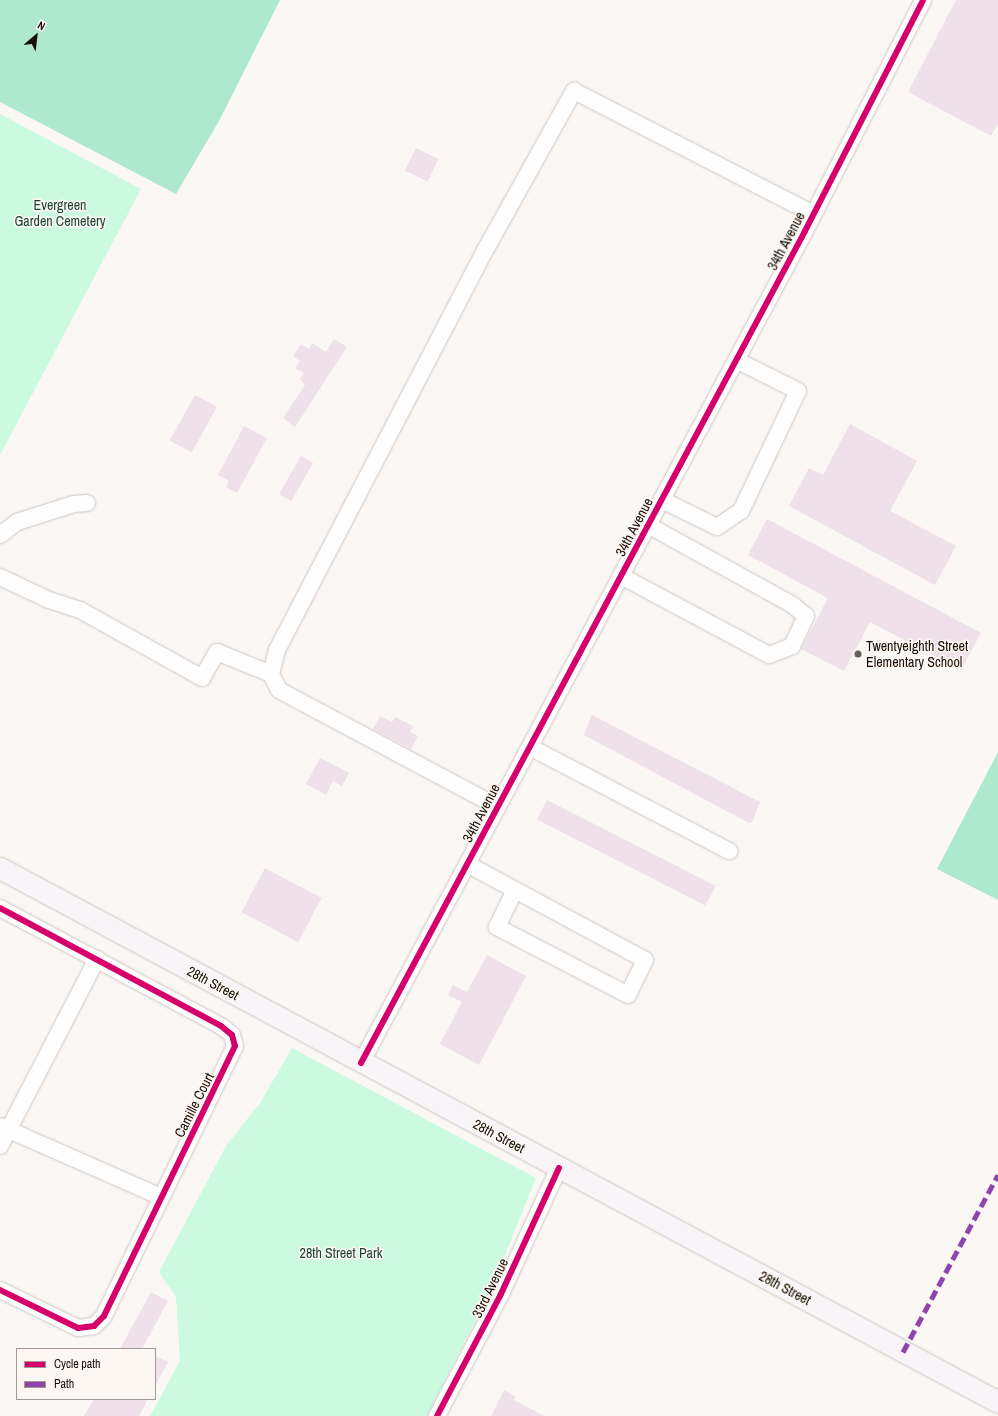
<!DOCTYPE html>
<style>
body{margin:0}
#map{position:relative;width:998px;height:1416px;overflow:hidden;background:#faf7f5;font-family:"Archivo Narrow",sans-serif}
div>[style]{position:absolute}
.green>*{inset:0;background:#cbfae1}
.forest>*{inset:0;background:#aee9cd}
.building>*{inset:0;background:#efe0e9;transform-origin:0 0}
.roads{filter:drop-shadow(0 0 1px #cdc6c1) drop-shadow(0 0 1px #cdc6c1)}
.minor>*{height:16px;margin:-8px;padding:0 8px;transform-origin:8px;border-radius:8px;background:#fefefe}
.major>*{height:21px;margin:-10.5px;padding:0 10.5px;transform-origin:10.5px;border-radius:10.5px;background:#f9f4f8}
.quiet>*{height:5px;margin-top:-2.5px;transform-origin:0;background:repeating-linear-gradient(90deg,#8e44ad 0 10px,transparent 0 15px)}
.cycleway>*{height:6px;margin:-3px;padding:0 3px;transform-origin:3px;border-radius:3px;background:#d6006c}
.dots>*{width:11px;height:11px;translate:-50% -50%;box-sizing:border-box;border:2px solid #fdf6f2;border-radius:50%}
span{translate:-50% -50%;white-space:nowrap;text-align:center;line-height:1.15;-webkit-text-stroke:3px #fdf6f2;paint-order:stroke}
.park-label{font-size:14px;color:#194733}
.street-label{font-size:14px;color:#180e06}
.poi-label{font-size:14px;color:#180e06}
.left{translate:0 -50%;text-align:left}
.legend{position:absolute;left:16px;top:1348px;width:140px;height:52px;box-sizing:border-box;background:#fdf6f2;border:1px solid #a19994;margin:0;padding:5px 7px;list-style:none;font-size:12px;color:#180e06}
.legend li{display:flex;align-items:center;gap:8px;height:20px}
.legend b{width:20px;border:1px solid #a19994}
.north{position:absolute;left:16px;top:16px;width:40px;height:40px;-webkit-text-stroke:3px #fdf6f2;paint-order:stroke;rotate:28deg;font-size:11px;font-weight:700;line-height:16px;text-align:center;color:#180e06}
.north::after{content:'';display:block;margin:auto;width:14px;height:18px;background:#180e06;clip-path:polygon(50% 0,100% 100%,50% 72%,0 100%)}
</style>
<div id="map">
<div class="green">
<i style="clip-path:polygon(0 114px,141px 189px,0 455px)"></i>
<i style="clip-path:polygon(292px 1048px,536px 1178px,490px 1292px,427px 1416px,150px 1416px,180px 1361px,176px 1297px,159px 1272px,226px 1146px,260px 1103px)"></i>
</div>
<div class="forest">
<i style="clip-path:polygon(0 0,280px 0,219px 121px,176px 194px,0 102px)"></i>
<i style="clip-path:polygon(998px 752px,998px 900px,937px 869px)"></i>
</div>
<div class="building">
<i style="clip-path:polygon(956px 0,998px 0,998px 124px,991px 136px,908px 92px)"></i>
<i style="left:416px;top:148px;width:25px;height:25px;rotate:26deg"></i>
<i style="clip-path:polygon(334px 339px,347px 347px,295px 427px,283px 418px,305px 385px,300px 379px,304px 373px,295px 368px,300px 361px,293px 356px,301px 344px,309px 349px,312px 343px,326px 352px)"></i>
<i style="left:195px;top:395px;width:25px;height:52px;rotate:29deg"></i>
<i style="clip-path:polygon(850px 424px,917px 461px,890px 511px,956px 546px,935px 585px,789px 506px,809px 468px,823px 475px)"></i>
<i style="clip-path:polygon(244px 426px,267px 438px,237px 493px,226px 487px,229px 481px,218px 475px)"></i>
<i style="left:301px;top:456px;width:14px;height:44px;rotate:30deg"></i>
<i style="clip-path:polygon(767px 519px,981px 633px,961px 670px,870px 622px,844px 671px,801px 649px,828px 598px,748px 555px)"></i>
<i style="clip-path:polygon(592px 715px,760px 802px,752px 822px,749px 823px,584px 735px)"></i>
<i style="clip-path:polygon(380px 716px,392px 722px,395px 717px,413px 726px,410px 732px,418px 736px,411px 749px,373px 729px)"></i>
<i style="clip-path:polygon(320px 758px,349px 773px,342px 786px,333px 781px,326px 795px,306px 784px)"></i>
<i style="left:547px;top:800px;width:189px;height:22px;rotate:27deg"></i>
<i style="left:265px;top:868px;width:64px;height:50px;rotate:28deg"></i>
<i style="clip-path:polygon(487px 955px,526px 976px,479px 1065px,440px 1044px,462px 1002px,448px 995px,453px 985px,467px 992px)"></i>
<i style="clip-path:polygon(151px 1292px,168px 1301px,142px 1349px,120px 1349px)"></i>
<i style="clip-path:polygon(155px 1356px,168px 1362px,155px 1386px)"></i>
<i style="clip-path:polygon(504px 1390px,516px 1397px,514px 1400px,544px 1416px,491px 1416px)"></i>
<i style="clip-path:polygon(94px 1399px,148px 1399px,139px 1416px,84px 1416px)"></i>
</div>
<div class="roads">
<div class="minor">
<i style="left:662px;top:500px;width:61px;rotate:26.1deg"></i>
<i style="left:717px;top:527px;width:29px;rotate:-34deg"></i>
<i style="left:741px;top:511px;width:133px;rotate:-64.6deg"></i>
<i style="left:798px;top:391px;width:69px;rotate:-153.4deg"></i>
<i style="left:0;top:535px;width:21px;rotate:-37deg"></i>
<i style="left:17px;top:522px;width:60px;rotate:-17.5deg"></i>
<i style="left:74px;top:504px;width:13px;rotate:-4deg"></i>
<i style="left:621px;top:576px;width:168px;rotate:28.1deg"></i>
<i style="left:769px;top:655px;width:25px;rotate:-21deg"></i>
<i style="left:792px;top:646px;width:33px;rotate:-65deg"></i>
<i style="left:806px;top:616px;width:19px;rotate:-141deg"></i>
<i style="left:791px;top:604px;width:163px;rotate:-151.1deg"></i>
<i style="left:0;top:577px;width:54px;rotate:25.1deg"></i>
<i style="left:49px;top:600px;width:33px;rotate:18deg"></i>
<i style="left:80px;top:610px;width:140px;rotate:29.1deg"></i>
<i style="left:202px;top:678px;width:30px;rotate:-60deg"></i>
<i style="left:217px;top:652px;width:58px;rotate:22.2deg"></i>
<i style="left:530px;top:747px;width:225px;rotate:27.6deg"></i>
<i style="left:498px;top:807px;width:248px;rotate:-151.9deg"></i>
<i style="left:279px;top:690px;width:18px;rotate:-117deg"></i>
<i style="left:271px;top:674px;width:25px;rotate:-76deg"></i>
<i style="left:277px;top:650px;width:454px;rotate:-62.5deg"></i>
<i style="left:487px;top:247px;width:179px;rotate:-60.9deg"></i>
<i style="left:574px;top:91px;width:269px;rotate:27.2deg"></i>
<i style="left:467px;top:864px;width:202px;rotate:28.3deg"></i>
<i style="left:645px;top:960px;width:39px;rotate:116deg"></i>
<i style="left:628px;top:995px;width:148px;rotate:-152.6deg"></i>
<i style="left:497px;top:927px;width:41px;rotate:-64.1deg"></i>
<i style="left:0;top:908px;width:251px;rotate:28.1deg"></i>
<i style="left:221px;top:1026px;width:14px;rotate:39deg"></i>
<i style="left:232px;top:1035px;width:11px;rotate:75deg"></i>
<i style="left:235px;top:1046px;width:300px;rotate:115.9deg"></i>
<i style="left:104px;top:1316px;width:14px;rotate:135deg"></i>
<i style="left:94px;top:1326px;width:16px;rotate:173deg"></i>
<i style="left:78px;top:1328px;width:87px;rotate:-154deg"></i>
<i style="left:361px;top:1063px;width:943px;rotate:-61.91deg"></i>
<i style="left:805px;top:231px;width:259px;rotate:-62.9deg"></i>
<i style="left:0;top:1126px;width:176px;rotate:23.8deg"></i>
<i style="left:0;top:1146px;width:211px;rotate:-62.6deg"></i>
<i style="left:437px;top:1416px;width:136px;rotate:-62.3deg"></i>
<i style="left:500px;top:1296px;width:141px;rotate:-65.3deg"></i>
</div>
<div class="major">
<i style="left:0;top:868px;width:1132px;rotate:28.15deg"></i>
</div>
</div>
<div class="quiet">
<i style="left:903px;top:1352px;width:201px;rotate:-61.8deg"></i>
</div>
<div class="cycleway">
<i style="left:0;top:908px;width:251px;rotate:28.1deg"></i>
<i style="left:221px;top:1026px;width:14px;rotate:39deg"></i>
<i style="left:232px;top:1035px;width:11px;rotate:75deg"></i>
<i style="left:235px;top:1046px;width:300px;rotate:115.9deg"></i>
<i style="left:104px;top:1316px;width:14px;rotate:135deg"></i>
<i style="left:94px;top:1326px;width:16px;rotate:173deg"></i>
<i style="left:78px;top:1328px;width:87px;rotate:-154deg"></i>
<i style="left:361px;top:1063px;width:943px;rotate:-61.91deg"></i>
<i style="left:805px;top:231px;width:259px;rotate:-62.9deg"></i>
<i style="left:437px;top:1416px;width:136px;rotate:-62.3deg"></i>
<i style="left:500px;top:1296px;width:141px;rotate:-65.3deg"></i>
</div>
<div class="dots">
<i style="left:858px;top:654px;background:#67605a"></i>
</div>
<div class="park-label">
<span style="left:60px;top:213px">Evergreen<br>Garden Cemetery</span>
<span style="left:341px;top:1253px">28th Street Park</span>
</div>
<div class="street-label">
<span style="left:786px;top:241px;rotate:-62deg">34th Avenue</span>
<span style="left:634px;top:527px;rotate:-62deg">34th Avenue</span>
<span style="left:481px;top:813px;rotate:-62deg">34th Avenue</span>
<span style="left:213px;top:983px;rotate:28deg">28th Street</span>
<span style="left:194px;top:1105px;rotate:-63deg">Camille Court</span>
<span style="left:499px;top:1136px;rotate:28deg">28th Street</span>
<span style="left:490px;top:1288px;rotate:-64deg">33rd Avenue</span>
<span style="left:785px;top:1288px;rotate:28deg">28th Street</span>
</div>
<div class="poi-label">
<span class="left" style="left:866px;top:654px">Twentyeighth Street<br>Elementary School</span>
</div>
<ul class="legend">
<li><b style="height:5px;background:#d6006c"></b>Cycle path</li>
<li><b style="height:5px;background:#8e44ad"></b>Path</li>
</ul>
<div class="north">N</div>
</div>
